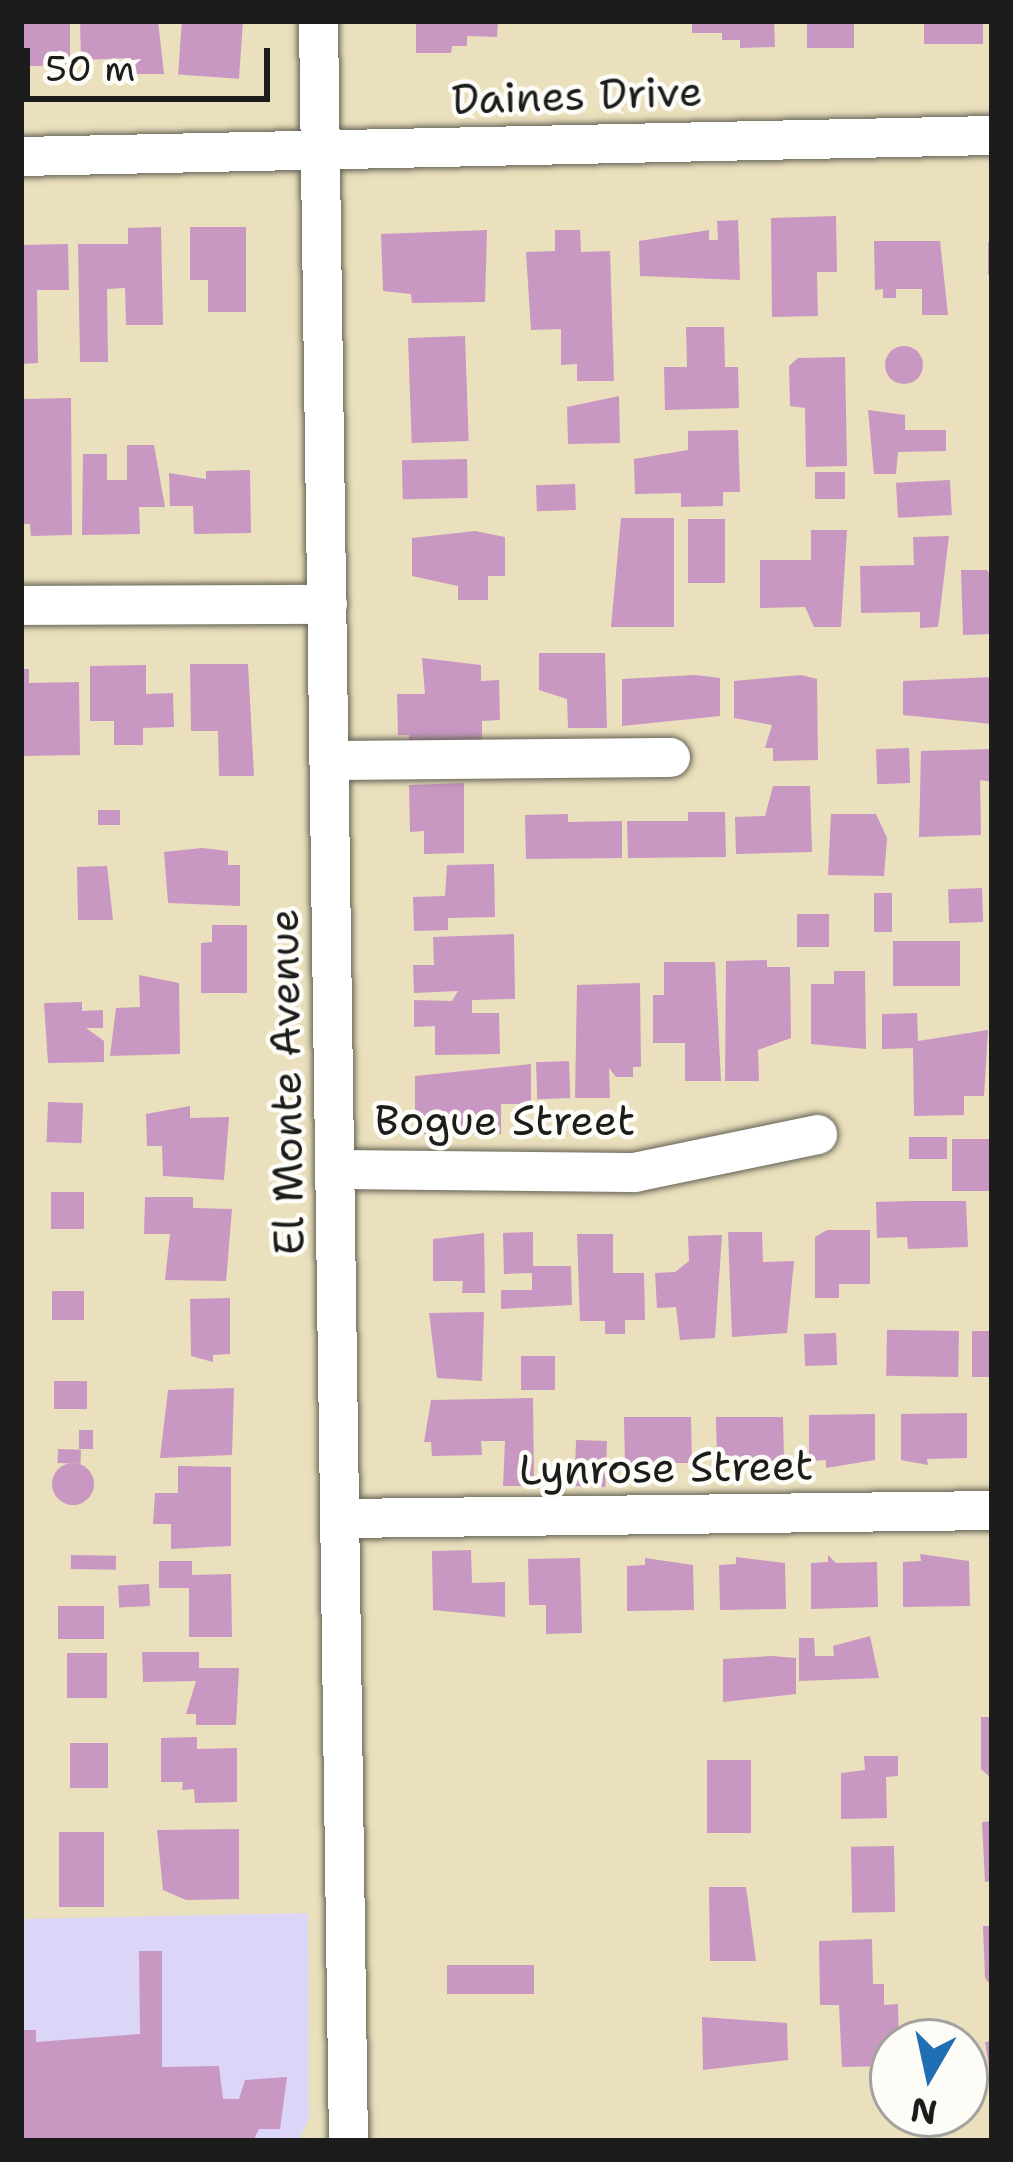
<!DOCTYPE html>
<style>
body{margin:0}
#map{position:relative;width:1013px;height:2162px;overflow:hidden;background:#eae0bd;font-family:"Shantell Sans",sans-serif}
div>[style]{position:absolute}
.built>*{inset:0;background:#dbd6f7}
.building>*{inset:0;background:#c897c2;transform-origin:0 0}
.round{border-radius:50%}
.roads{filter:drop-shadow(0 0 3px #646154) drop-shadow(0 0 3px #646154)}
.minor>*{height:39px;margin:-19.5px;padding:0 19.5px;transform-origin:19.5px;border-radius:19.5px;background:#fff}
span{translate:-50% -50%;white-space:nowrap;text-align:center;line-height:1.15;-webkit-text-stroke:9px #fdfcf7;paint-order:stroke}
.street-label{font-size:42px;color:#1c1c1c}
.frame{position:absolute;inset:0;border:24px solid #1c1c1c;pointer-events:none}
.north{position:absolute;left:869px;top:2018px;width:120px;height:120px;box-sizing:border-box;background:#fdfcf7;border:3px solid #a3a29f;border-radius:50%;rotate:189deg;font-size:33px;font-weight:700;line-height:48px;text-align:center;color:#1c1c1c}
.north::after{content:'';display:block;margin:auto;width:42px;height:54px;background:#1f6fb2;clip-path:polygon(50% 0,100% 100%,50% 72%,0 100%)}
.scale{position:absolute;left:24px;top:48px;width:246px;height:54px;box-sizing:border-box;border:6px solid #1c1c1c;border-top:0;padding-left:15px;font-size:36px;line-height:42px;white-space:nowrap;color:#1c1c1c;-webkit-text-stroke:9px #fdfcf7;paint-order:stroke}
</style>
<div id="map">
<div class="built">
<i style="clip-path:polygon(308px 1913px,309px 2119px,298px 2141px,21px 2141px,21px 1919px)"></i>
</div>
<div class="building">
<i style="left:21px;top:21px;width:49px;height:45px"></i>
<i style="clip-path:polygon(80px 21px,158px 21px,164px 74px,131px 74px,131px 58px,81px 60px)"></i>
<i style="left:243px;top:21px;width:58px;height:61px;rotate:94deg"></i>
<i style="clip-path:polygon(416px 21px,498px 21px,497px 37px,467px 36px,467px 46px,452px 46px,451px 53px,416px 53px)"></i>
<i style="clip-path:polygon(692px 21px,774px 21px,775px 47px,740px 48px,740px 40px,722px 40px,722px 33px,692px 33px)"></i>
<i style="left:807px;top:21px;width:47px;height:27px"></i>
<i style="left:924px;top:21px;width:59px;height:23px"></i>
<i style="clip-path:polygon(836px 216px,837px 272px,817px 272px,818px 316px,772px 317px,771px 218px)"></i>
<i style="clip-path:polygon(738px 220px,740px 280px,640px 276px,639px 241px,709px 230px,709px 240px,718px 240px,717px 221px)"></i>
<i style="clip-path:polygon(161px 227px,163px 325px,126px 325px,125px 288px,107px 289px,108px 362px,80px 362px,78px 244px,128px 244px,128px 228px)"></i>
<i style="clip-path:polygon(190px 227px,246px 227px,246px 312px,208px 312px,208px 280px,190px 280px)"></i>
<i style="clip-path:polygon(487px 230px,485px 302px,412px 303px,411px 294px,383px 291px,381px 234px)"></i>
<i style="clip-path:polygon(555px 230px,580px 230px,581px 252px,610px 251px,614px 381px,577px 381px,577px 364px,561px 365px,561px 329px,531px 330px,526px 252px,555px 251px)"></i>
<i style="clip-path:polygon(874px 241px,940px 241px,948px 315px,922px 315px,922px 289px,896px 289px,896px 298px,883px 298px,883px 289px,875px 290px)"></i>
<i style="left:988px;top:242px;width:4px;height:33px"></i>
<i style="clip-path:polygon(68px 244px,69px 290px,37px 290px,38px 363px,21px 364px,21px 245px)"></i>
<i style="clip-path:polygon(686px 327px,724px 327px,725px 367px,738px 367px,739px 408px,665px 410px,664px 367px,687px 367px)"></i>
<i style="left:465px;top:336px;width:105px;height:57px;rotate:88deg"></i>
<i class="round" style="left:885px;top:346px;width:38px;height:38px"></i>
<i style="clip-path:polygon(845px 357px,847px 466px,806px 467px,805px 408px,790px 406px,789px 366px,798px 358px)"></i>
<i style="clip-path:polygon(619px 396px,620px 443px,568px 444px,567px 407px)"></i>
<i style="clip-path:polygon(71px 398px,72px 535px,31px 536px,30px 524px,21px 524px,24px 399px)"></i>
<i style="clip-path:polygon(868px 410px,905px 415px,905px 430px,946px 430px,946px 451px,898px 452px,896px 474px,874px 474px)"></i>
<i style="clip-path:polygon(738px 430px,740px 492px,723px 492px,723px 506px,681px 507px,681px 493px,635px 494px,634px 459px,688px 450px,688px 431px)"></i>
<i style="clip-path:polygon(127px 445px,154px 445px,165px 507px,139px 507px,140px 534px,82px 535px,83px 454px,107px 454px,107px 480px,127px 480px)"></i>
<i style="left:467px;top:459px;width:39px;height:65px;rotate:89deg"></i>
<i style="clip-path:polygon(250px 470px,251px 533px,194px 534px,193px 506px,170px 506px,169px 473px,206px 479px,206px 471px)"></i>
<i style="left:815px;top:472px;width:30px;height:27px"></i>
<i style="left:950px;top:480px;width:35px;height:54px;rotate:87deg"></i>
<i style="left:575px;top:484px;width:26px;height:39px;rotate:88deg"></i>
<i style="clip-path:polygon(621px 518px,674px 518px,674px 627px,611px 627px)"></i>
<i style="left:725px;top:519px;width:64px;height:37px;rotate:90deg"></i>
<i style="clip-path:polygon(811px 530px,847px 530px,841px 627px,814px 627px,805px 607px,760px 608px,760px 560px,811px 560px)"></i>
<i style="clip-path:polygon(475px 531px,505px 537px,505px 576px,488px 576px,488px 600px,458px 600px,458px 586px,412px 576px,412px 538px)"></i>
<i style="clip-path:polygon(949px 536px,938px 627px,920px 628px,920px 612px,861px 613px,860px 566px,914px 565px,913px 537px)"></i>
<i style="clip-path:polygon(961px 570px,987px 570px,992px 578px,992px 634px,963px 635px)"></i>
<i style="clip-path:polygon(539px 653px,605px 653px,607px 728px,568px 728px,567px 699px,539px 690px)"></i>
<i style="clip-path:polygon(422px 658px,481px 665px,481px 681px,499px 680px,500px 720px,482px 721px,482px 742px,409px 744px,409px 735px,398px 735px,397px 694px,425px 694px)"></i>
<i style="clip-path:polygon(190px 664px,248px 664px,254px 776px,219px 776px,218px 731px,191px 731px)"></i>
<i style="clip-path:polygon(146px 665px,146px 694px,173px 693px,174px 727px,143px 728px,143px 745px,114px 745px,114px 721px,90px 721px,90px 666px)"></i>
<i style="clip-path:polygon(21px 669px,29px 669px,29px 683px,79px 682px,80px 755px,21px 756px)"></i>
<i style="clip-path:polygon(695px 675px,720px 678px,720px 716px,622px 726px,622px 679px)"></i>
<i style="clip-path:polygon(801px 675px,817px 679px,818px 760px,773px 761px,773px 748px,765px 748px,772px 725px,734px 718px,734px 681px)"></i>
<i style="clip-path:polygon(992px 677px,992px 724px,903px 715px,903px 681px)"></i>
<i style="left:909px;top:748px;width:35px;height:33px;rotate:88deg"></i>
<i style="clip-path:polygon(992px 749px,992px 782px,980px 780px,981px 835px,919px 837px,921px 751px)"></i>
<i style="clip-path:polygon(464px 783px,464px 853px,424px 854px,424px 831px,410px 832px,409px 785px)"></i>
<i style="clip-path:polygon(773px 786px,810px 786px,812px 852px,736px 854px,735px 817px,765px 816px)"></i>
<i style="left:98px;top:810px;width:22px;height:15px"></i>
<i style="clip-path:polygon(688px 812px,725px 812px,726px 857px,628px 858px,627px 821px,688px 821px)"></i>
<i style="clip-path:polygon(568px 814px,568px 822px,622px 821px,622px 858px,526px 859px,525px 815px)"></i>
<i style="clip-path:polygon(831px 814px,876px 814px,887px 838px,884px 876px,828px 875px)"></i>
<i style="clip-path:polygon(202px 848px,228px 851px,228px 865px,240px 865px,240px 906px,168px 903px,164px 852px)"></i>
<i style="clip-path:polygon(494px 864px,495px 917px,448px 918px,448px 930px,414px 931px,413px 897px,445px 896px,447px 865px)"></i>
<i style="clip-path:polygon(107px 866px,113px 920px,78px 920px,77px 867px)"></i>
<i style="left:982px;top:888px;width:34px;height:34px;rotate:88deg"></i>
<i style="left:874px;top:893px;width:18px;height:39px"></i>
<i style="left:829px;top:914px;width:33px;height:32px;rotate:90deg"></i>
<i style="clip-path:polygon(212px 925px,247px 925px,247px 993px,201px 993px,201px 943px,212px 942px)"></i>
<i style="clip-path:polygon(514px 934px,515px 999px,472px 1000px,472px 1013px,499px 1013px,500px 1054px,435px 1055px,435px 1026px,414px 1027px,414px 1000px,452px 1001px,458px 991px,414px 993px,413px 965px,434px 965px,433px 937px)"></i>
<i style="left:893px;top:941px;width:67px;height:45px"></i>
<i style="clip-path:polygon(767px 960px,767px 967px,790px 967px,791px 1038px,758px 1050px,759px 1081px,725px 1081px,726px 961px)"></i>
<i style="clip-path:polygon(664px 962px,715px 962px,721px 1081px,685px 1081px,685px 1043px,653px 1043px,653px 995px,664px 995px)"></i>
<i style="clip-path:polygon(834px 971px,865px 971px,866px 1049px,811px 1044px,811px 984px,834px 984px)"></i>
<i style="clip-path:polygon(139px 975px,179px 983px,180px 1054px,110px 1056px,116px 1008px,140px 1007px)"></i>
<i style="clip-path:polygon(640px 983px,641px 1067px,633px 1067px,633px 1077px,616px 1077px,609px 1068px,610px 1098px,575px 1098px,577px 985px)"></i>
<i style="clip-path:polygon(82px 1002px,82px 1011px,103px 1010px,103px 1028px,86px 1028px,104px 1041px,104px 1062px,48px 1063px,44px 1003px)"></i>
<i style="clip-path:polygon(917px 1013px,918px 1041px,988px 1030px,984px 1096px,964px 1096px,964px 1115px,914px 1116px,913px 1048px,882px 1049px,882px 1014px)"></i>
<i style="left:569px;top:1061px;width:37px;height:33px;rotate:88deg"></i>
<i style="clip-path:polygon(531px 1064px,531px 1104px,501px 1104px,501px 1134px,424px 1134px,424px 1118px,415px 1118px,415px 1076px)"></i>
<i style="left:48px;top:1102px;width:35px;height:40px;rotate:2deg"></i>
<i style="clip-path:polygon(190px 1106px,190px 1118px,229px 1117px,224px 1180px,163px 1176px,162px 1146px,147px 1146px,146px 1114px)"></i>
<i style="left:909px;top:1137px;width:38px;height:22px"></i>
<i style="left:992px;top:1139px;width:52px;height:40px;rotate:90deg"></i>
<i style="left:51px;top:1192px;width:33px;height:37px"></i>
<i style="clip-path:polygon(145px 1197px,193px 1197px,193px 1208px,232px 1209px,226px 1281px,165px 1280px,170px 1234px,144px 1234px)"></i>
<i style="clip-path:polygon(910px 1201px,966px 1201px,968px 1247px,908px 1249px,907px 1237px,877px 1238px,876px 1202px)"></i>
<i style="clip-path:polygon(827px 1230px,870px 1230px,870px 1284px,839px 1284px,839px 1298px,815px 1298px,815px 1237px)"></i>
<i style="clip-path:polygon(533px 1232px,533px 1266px,571px 1266px,572px 1305px,501px 1309px,501px 1290px,532px 1290px,532px 1273px,504px 1274px,503px 1233px)"></i>
<i style="clip-path:polygon(728px 1232px,762px 1232px,763px 1262px,794px 1261px,787px 1333px,732px 1337px)"></i>
<i style="clip-path:polygon(484px 1233px,485px 1293px,462px 1293px,463px 1281px,433px 1281px,433px 1239px)"></i>
<i style="clip-path:polygon(577px 1234px,613px 1234px,613px 1273px,644px 1273px,645px 1320px,625px 1320px,625px 1334px,605px 1334px,605px 1321px,580px 1321px)"></i>
<i style="clip-path:polygon(722px 1235px,715px 1338px,680px 1340px,676px 1307px,657px 1308px,655px 1273px,675px 1272px,689px 1261px,688px 1236px)"></i>
<i style="left:52px;top:1291px;width:32px;height:29px"></i>
<i style="clip-path:polygon(230px 1298px,230px 1354px,213px 1355px,213px 1362px,191px 1356px,190px 1299px)"></i>
<i style="clip-path:polygon(484px 1312px,482px 1381px,437px 1378px,429px 1313px)"></i>
<i style="left:959px;top:1331px;width:46px;height:72px;rotate:91deg"></i>
<i style="left:972px;top:1331px;width:20px;height:46px"></i>
<i style="left:836px;top:1333px;width:32px;height:32px;rotate:88deg"></i>
<i style="left:555px;top:1356px;width:34px;height:34px;rotate:90deg"></i>
<i style="left:54px;top:1381px;width:33px;height:28px"></i>
<i style="clip-path:polygon(234px 1388px,232px 1455px,160px 1458px,168px 1390px)"></i>
<i style="clip-path:polygon(533px 1398px,534px 1486px,503px 1486px,505px 1441px,481px 1441px,482px 1455px,432px 1456px,431px 1442px,424px 1442px,431px 1400px)"></i>
<i style="clip-path:polygon(967px 1413px,967px 1458px,927px 1459px,928px 1465px,901px 1460px,901px 1414px)"></i>
<i style="clip-path:polygon(875px 1414px,875px 1460px,826px 1468px,826px 1460px,809px 1461px,809px 1415px)"></i>
<i style="clip-path:polygon(624px 1417px,691px 1417px,692px 1463px,652px 1463px,644px 1470px,643px 1463px,625px 1464px)"></i>
<i style="clip-path:polygon(716px 1417px,783px 1417px,784px 1461px,743px 1461px,735px 1469px,735px 1462px,717px 1462px)"></i>
<i style="left:79px;top:1430px;width:14px;height:19px"></i>
<i style="left:576px;top:1440px;width:31px;height:46px;rotate:2deg"></i>
<i style="left:58px;top:1449px;width:23px;height:14px;rotate:2deg"></i>
<i class="round" style="left:52px;top:1463px;width:42px;height:42px"></i>
<i style="clip-path:polygon(178px 1466px,231px 1467px,231px 1546px,171px 1549px,171px 1524px,153px 1524px,155px 1493px,178px 1493px)"></i>
<i style="clip-path:polygon(471px 1550px,472px 1583px,505px 1582px,505px 1617px,433px 1610px,432px 1551px)"></i>
<i style="clip-path:polygon(920px 1554px,969px 1561px,970px 1606px,903px 1607px,903px 1562px,921px 1561px)"></i>
<i style="left:71px;top:1555px;width:45px;height:14px;rotate:1deg"></i>
<i style="clip-path:polygon(828px 1555px,836px 1563px,877px 1562px,878px 1607px,811px 1609px,811px 1563px,828px 1562px)"></i>
<i style="clip-path:polygon(736px 1557px,785px 1563px,786px 1609px,720px 1610px,719px 1565px,736px 1564px)"></i>
<i style="clip-path:polygon(580px 1558px,582px 1633px,546px 1634px,546px 1605px,529px 1605px,528px 1559px)"></i>
<i style="clip-path:polygon(645px 1558px,693px 1565px,694px 1610px,627px 1611px,627px 1566px,645px 1565px)"></i>
<i style="clip-path:polygon(159px 1561px,192px 1561px,192px 1575px,231px 1574px,232px 1637px,189px 1637px,189px 1588px,159px 1588px)"></i>
<i style="left:149px;top:1584px;width:22px;height:31px;rotate:87deg"></i>
<i style="left:58px;top:1606px;width:46px;height:33px"></i>
<i style="clip-path:polygon(870px 1636px,879px 1678px,799px 1681px,799px 1638px,814px 1638px,815px 1656px,834px 1656px,833px 1646px)"></i>
<i style="clip-path:polygon(142px 1652px,199px 1652px,199px 1668px,239px 1668px,236px 1725px,196px 1725px,196px 1714px,186px 1714px,196px 1681px,143px 1682px)"></i>
<i style="left:67px;top:1653px;width:40px;height:45px"></i>
<i style="clip-path:polygon(772px 1656px,796px 1658px,796px 1694px,723px 1702px,723px 1659px)"></i>
<i style="clip-path:polygon(981px 1717px,992px 1717px,992px 1779px,981px 1769px)"></i>
<i style="clip-path:polygon(197px 1737px,197px 1749px,237px 1748px,237px 1802px,195px 1803px,194px 1789px,182px 1790px,183px 1782px,161px 1782px,161px 1738px)"></i>
<i style="left:70px;top:1743px;width:38px;height:45px"></i>
<i style="clip-path:polygon(864px 1756px,898px 1756px,898px 1776px,886px 1777px,887px 1818px,841px 1819px,841px 1773px,865px 1770px)"></i>
<i style="left:707px;top:1760px;width:44px;height:73px"></i>
<i style="clip-path:polygon(992px 1821px,992px 1881px,985px 1882px,982px 1822px)"></i>
<i style="clip-path:polygon(239px 1829px,239px 1899px,186px 1900px,163px 1890px,157px 1830px)"></i>
<i style="left:59px;top:1832px;width:45px;height:75px"></i>
<i style="left:894px;top:1846px;width:66px;height:43px;rotate:89deg"></i>
<i style="clip-path:polygon(709px 1887px,746px 1887px,756px 1961px,710px 1961px)"></i>
<i style="clip-path:polygon(983px 1926px,992px 1926px,992px 1987px,985px 1978px)"></i>
<i style="clip-path:polygon(872px 1939px,873px 1984px,884px 1984px,884px 2005px,898px 2004px,899px 2042px,893px 2042px,893px 2066px,842px 2067px,839px 2005px,820px 2005px,819px 1941px)"></i>
<i style="clip-path:polygon(139px 1951px,162px 1951px,162px 2067px,219px 2066px,223px 2099px,239px 2099px,245px 2080px,287px 2077px,280px 2129px,259px 2129px,253px 2141px,21px 2141px,21px 2030px,36px 2030px,36px 2042px,140px 2034px)"></i>
<i style="left:447px;top:1965px;width:87px;height:29px"></i>
<i style="clip-path:polygon(702px 2017px,787px 2023px,788px 2060px,703px 2070px)"></i>
<i style="clip-path:polygon(992px 2041px,992px 2087px,985px 2042px)"></i>
</div>
<div class="roads">
<div class="minor">
<i style="left:318px;top:21px;width:2120px;rotate:89.19deg"></i>
<i style="left:21px;top:156px;width:971px;rotate:-1.24deg"></i>
<i style="left:21px;top:605px;width:306px;rotate:-0.2deg"></i>
<i style="left:329px;top:760px;width:341px;rotate:-0.5deg"></i>
<i style="left:334px;top:1169px;width:300px;rotate:0.6deg"></i>
<i style="left:634px;top:1172px;width:187px;rotate:-11.7deg"></i>
<i style="left:341px;top:1518px;width:651px;rotate:-0.7deg"></i>
</div>
</div>
<div class="street-label">
<span style="left:577px;top:95px;rotate:-2deg">Daines Drive</span>
<span style="left:286px;top:1082px;rotate:-91deg">El Monte Avenue</span>
<span style="left:505px;top:1120px">Bogue Street</span>
<span style="left:666px;top:1467px;rotate:-1deg">Lynrose Street</span>
</div>
<div class="frame"></div>
<div class="north">N</div>
<div class="scale">50 m</div>
</div>
